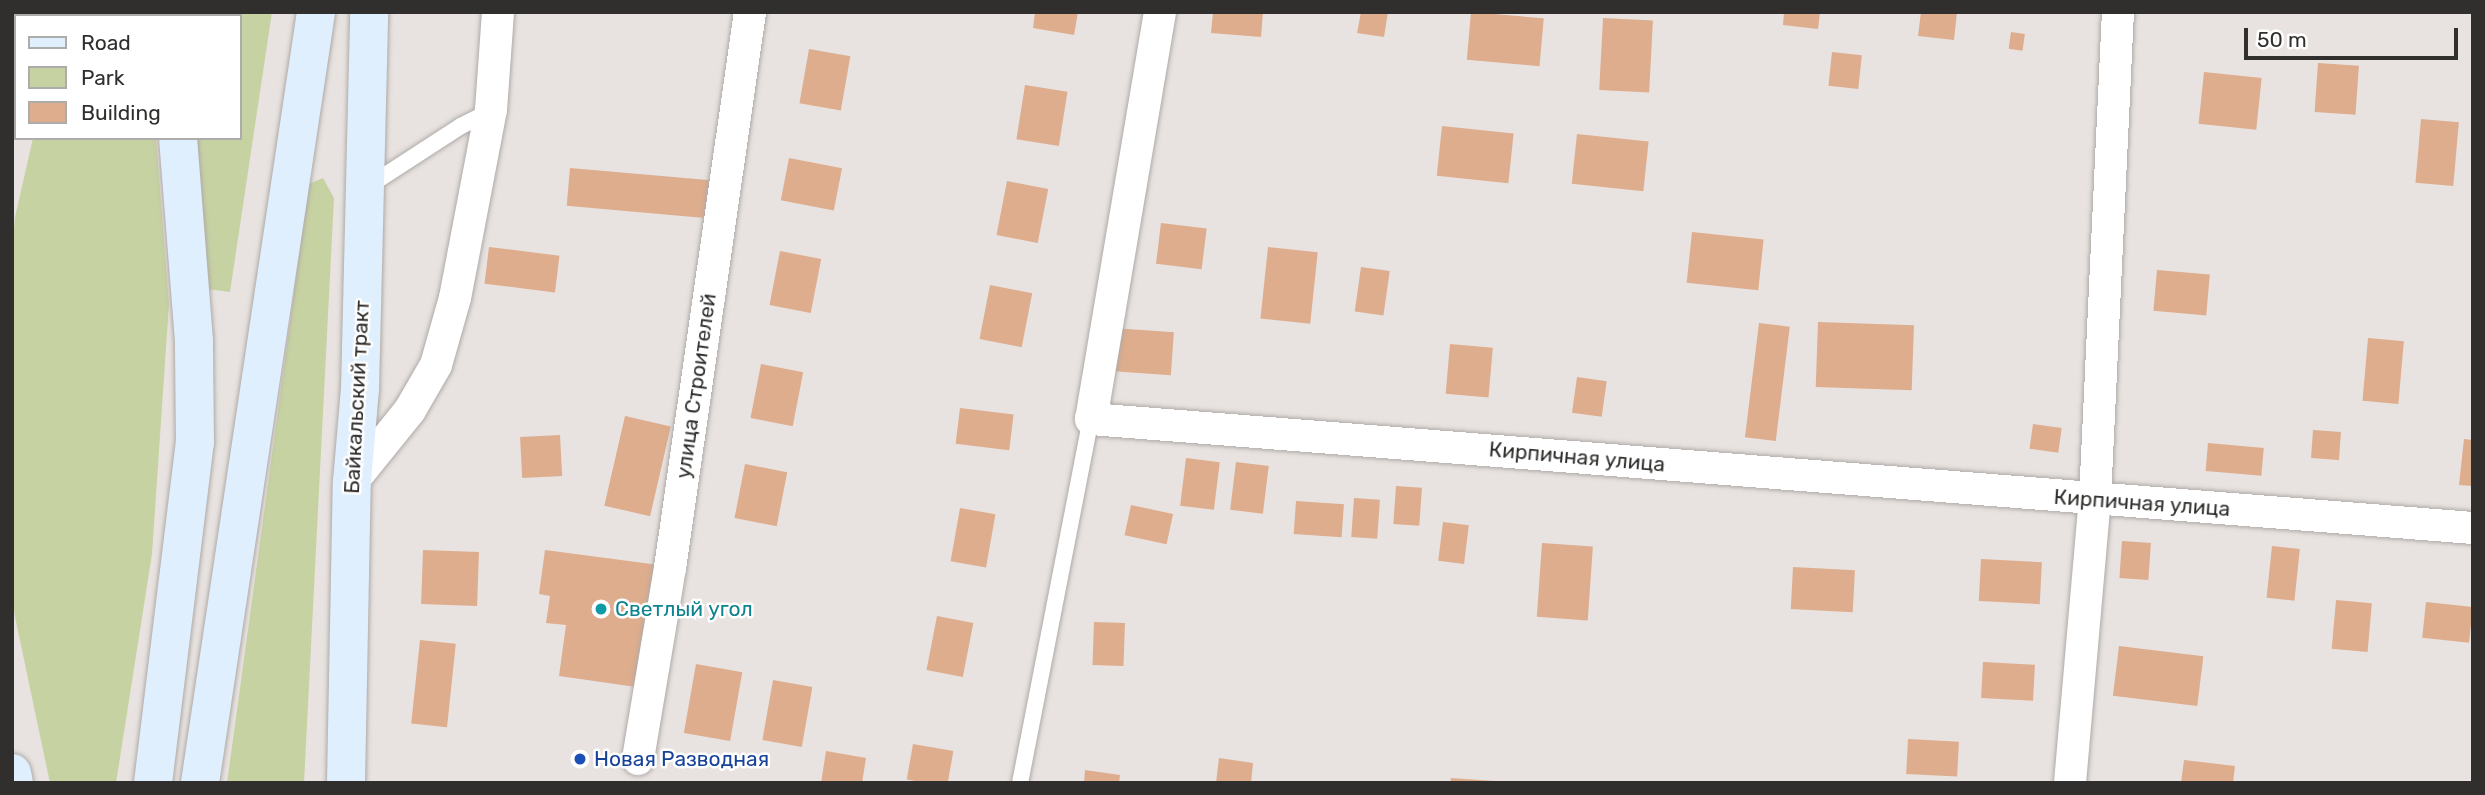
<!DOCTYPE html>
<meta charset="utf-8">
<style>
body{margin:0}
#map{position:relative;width:2485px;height:795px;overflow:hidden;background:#e8e3e0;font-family:Rubik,sans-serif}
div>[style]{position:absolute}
.green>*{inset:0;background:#c7d2a3;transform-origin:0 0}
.building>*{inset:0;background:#dead8d;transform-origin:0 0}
.roads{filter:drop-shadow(0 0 2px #afaaa7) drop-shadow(0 0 2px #afaaa7)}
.service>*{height:16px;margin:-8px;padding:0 8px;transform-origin:8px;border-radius:8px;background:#fff}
.minor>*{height:32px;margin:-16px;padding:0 16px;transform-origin:16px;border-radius:16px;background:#fff}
.secondary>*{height:38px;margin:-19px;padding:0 19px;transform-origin:19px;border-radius:19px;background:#e0effe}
.dots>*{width:19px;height:19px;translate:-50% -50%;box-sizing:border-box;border:4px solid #fff;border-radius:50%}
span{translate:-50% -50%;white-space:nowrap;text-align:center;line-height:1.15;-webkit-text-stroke:5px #fff;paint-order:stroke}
.street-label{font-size:21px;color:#302f2d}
.culture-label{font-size:21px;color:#0d838f}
.left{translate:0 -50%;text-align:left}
.transit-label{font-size:21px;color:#164399}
.frame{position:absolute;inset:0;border:14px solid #302f2d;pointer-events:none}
.legend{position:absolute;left:14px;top:14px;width:228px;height:126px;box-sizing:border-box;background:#fff;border:2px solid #acacab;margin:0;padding:9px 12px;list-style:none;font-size:21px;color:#302f2d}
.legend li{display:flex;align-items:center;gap:14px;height:35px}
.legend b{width:35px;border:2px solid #acacab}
.scale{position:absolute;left:2244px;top:28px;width:214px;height:32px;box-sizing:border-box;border:4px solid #302f2d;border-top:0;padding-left:9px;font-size:21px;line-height:24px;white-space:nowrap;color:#302f2d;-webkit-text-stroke:5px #fff;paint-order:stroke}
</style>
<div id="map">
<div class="green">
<i style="left:61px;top:12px;width:84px;height:4px"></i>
<i style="clip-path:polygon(184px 12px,272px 12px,230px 292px,207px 289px,195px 138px,240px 138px,240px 16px,184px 16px)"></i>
<i style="clip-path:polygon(33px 138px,156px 138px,169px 304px,152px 554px,116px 783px,50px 783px,15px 617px,12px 593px,12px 252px,15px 217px)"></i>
<i style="clip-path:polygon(323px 178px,334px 198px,304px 783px,227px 783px,309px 184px)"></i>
</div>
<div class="building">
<i style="clip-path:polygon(1035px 12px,1078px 12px,1074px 35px,1033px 28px)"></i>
<i style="clip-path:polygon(1213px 12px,1263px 12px,1261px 37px,1211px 33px)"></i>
<i style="clip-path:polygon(1361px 12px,1388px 12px,1384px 37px,1357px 33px)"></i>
<i style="left:1471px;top:12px;width:73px;height:48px;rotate:5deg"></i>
<i style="clip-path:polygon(1784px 12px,1820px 12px,1818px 29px,1783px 25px)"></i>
<i style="clip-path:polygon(1921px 12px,1957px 12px,1954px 40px,1918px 36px)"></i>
<i style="left:1603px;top:18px;width:50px;height:72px;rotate:3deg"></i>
<i style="left:2011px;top:32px;width:14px;height:17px;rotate:8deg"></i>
<i style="left:809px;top:49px;width:42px;height:55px;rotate:10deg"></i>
<i style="left:1832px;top:52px;width:30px;height:34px;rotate:6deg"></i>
<i style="left:2318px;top:63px;width:41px;height:49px;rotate:4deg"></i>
<i style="left:2204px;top:72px;width:58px;height:52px;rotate:6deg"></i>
<i style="left:1025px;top:85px;width:43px;height:55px;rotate:9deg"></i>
<i style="left:2421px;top:119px;width:38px;height:64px;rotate:5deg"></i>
<i style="left:1442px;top:126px;width:72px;height:50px;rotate:6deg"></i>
<i style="left:1577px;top:134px;width:72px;height:50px;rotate:6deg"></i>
<i style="left:789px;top:158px;width:54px;height:43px;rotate:11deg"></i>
<i style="left:570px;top:168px;width:144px;height:38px;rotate:5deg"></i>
<i style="left:1007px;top:181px;width:42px;height:55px;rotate:11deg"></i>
<i style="left:1161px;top:223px;width:46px;height:41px;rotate:7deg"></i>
<i style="left:1692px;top:232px;width:72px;height:51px;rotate:6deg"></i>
<i style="left:489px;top:247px;width:71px;height:37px;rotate:7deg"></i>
<i style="left:1268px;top:247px;width:50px;height:72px;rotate:6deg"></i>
<i style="left:780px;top:251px;width:42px;height:55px;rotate:11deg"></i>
<i style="left:1361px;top:267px;width:29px;height:45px;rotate:8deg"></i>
<i style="left:2157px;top:270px;width:53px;height:41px;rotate:5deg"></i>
<i style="left:990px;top:285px;width:43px;height:55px;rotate:11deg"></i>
<i style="left:1818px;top:322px;width:96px;height:65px;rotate:2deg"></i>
<i style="left:1759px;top:323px;width:31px;height:115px;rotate:7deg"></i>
<i style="left:1113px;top:328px;width:61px;height:43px;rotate:4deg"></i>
<i style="left:2368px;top:338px;width:36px;height:63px;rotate:5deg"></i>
<i style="left:1450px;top:344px;width:43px;height:50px;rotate:5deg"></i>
<i style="left:761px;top:364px;width:43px;height:55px;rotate:11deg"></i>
<i style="left:1577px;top:377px;width:30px;height:36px;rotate:8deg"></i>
<i style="left:960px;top:408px;width:54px;height:36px;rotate:7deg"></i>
<i style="left:625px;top:416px;width:47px;height:92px;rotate:13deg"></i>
<i style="left:2033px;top:424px;width:29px;height:25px;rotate:8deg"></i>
<i style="left:2313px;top:430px;width:28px;height:28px;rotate:4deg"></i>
<i style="left:560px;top:435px;width:41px;height:40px;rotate:87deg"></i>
<i style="clip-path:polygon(2464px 439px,2473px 440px,2473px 486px,2459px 485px)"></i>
<i style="left:2208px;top:443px;width:56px;height:28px;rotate:5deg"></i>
<i style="left:1186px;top:458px;width:34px;height:48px;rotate:7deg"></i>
<i style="left:1236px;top:462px;width:33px;height:48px;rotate:7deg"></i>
<i style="left:745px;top:464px;width:43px;height:55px;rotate:11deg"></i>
<i style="left:1396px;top:486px;width:26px;height:38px;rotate:4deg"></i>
<i style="left:1354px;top:498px;width:26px;height:39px;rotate:4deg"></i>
<i style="left:1296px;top:501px;width:48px;height:33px;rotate:4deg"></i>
<i style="left:1131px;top:505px;width:43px;height:31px;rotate:12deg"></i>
<i style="left:960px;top:508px;width:36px;height:54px;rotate:10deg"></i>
<i style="left:1443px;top:522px;width:26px;height:39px;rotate:7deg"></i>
<i style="left:2122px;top:541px;width:29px;height:37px;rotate:4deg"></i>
<i style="left:1542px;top:543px;width:51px;height:74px;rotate:4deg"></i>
<i style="left:2272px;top:546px;width:28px;height:52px;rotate:6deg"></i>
<i style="left:423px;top:550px;width:56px;height:54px;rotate:2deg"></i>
<i style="clip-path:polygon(545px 550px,659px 565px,643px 688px,559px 676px,566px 625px,546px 623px,550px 596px,539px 594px)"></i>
<i style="left:1981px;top:559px;width:61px;height:42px;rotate:3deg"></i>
<i style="left:1793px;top:567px;width:62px;height:42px;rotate:3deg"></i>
<i style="left:2336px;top:600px;width:36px;height:49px;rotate:5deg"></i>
<i style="left:2426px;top:602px;width:47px;height:36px;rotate:6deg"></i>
<i style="left:937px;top:616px;width:37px;height:55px;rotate:11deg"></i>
<i style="left:1094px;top:622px;width:31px;height:43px;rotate:2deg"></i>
<i style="left:420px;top:640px;width:36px;height:84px;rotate:6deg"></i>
<i style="left:2119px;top:646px;width:85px;height:50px;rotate:7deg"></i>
<i style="left:1983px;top:662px;width:52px;height:36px;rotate:3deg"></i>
<i style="left:696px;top:664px;width:47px;height:70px;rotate:10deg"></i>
<i style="left:773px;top:680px;width:40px;height:61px;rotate:10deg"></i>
<i style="left:1908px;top:739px;width:51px;height:35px;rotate:3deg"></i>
<i style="left:913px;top:744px;width:41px;height:36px;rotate:10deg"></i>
<i style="clip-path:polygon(826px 751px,866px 758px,862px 783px,821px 783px)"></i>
<i style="clip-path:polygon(1219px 758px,1253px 763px,1251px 783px,1216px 783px)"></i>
<i style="clip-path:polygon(2184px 760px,2235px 766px,2233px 783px,2181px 783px)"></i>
<i style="clip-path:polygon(1085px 770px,1120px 775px,1119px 783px,1084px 783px)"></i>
<i style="clip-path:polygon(1451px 778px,1495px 781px,1495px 783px,1450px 783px)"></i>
</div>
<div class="roads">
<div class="service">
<i style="left:367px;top:187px;width:112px;rotate:-33deg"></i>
<i style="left:461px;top:126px;width:34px;rotate:-27deg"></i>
<i style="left:1020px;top:783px;width:371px;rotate:-79deg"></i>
</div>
<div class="minor">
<i style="left:1160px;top:12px;width:413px;rotate:99.6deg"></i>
<i style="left:1091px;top:419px;width:1386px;rotate:4.51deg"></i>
<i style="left:352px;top:482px;width:92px;rotate:-51.1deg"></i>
<i style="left:410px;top:410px;width:52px;rotate:-60deg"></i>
<i style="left:436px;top:365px;width:70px;rotate:-74.2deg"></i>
<i style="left:455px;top:298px;width:191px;rotate:-79.2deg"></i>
<i style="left:491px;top:110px;width:98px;rotate:-85.9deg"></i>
<i style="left:638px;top:759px;width:194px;rotate:-80.5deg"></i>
<i style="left:670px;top:568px;width:562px;rotate:-81.81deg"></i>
<i style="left:2070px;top:783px;width:285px;rotate:-85deg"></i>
<i style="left:2095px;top:499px;width:488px;rotate:-87.3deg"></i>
</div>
<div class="secondary">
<i style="left:167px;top:12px;width:4px;rotate:76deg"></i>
<i style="left:12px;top:57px;width:22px;rotate:-80deg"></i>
<i style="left:12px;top:773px;width:10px;rotate:79deg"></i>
<i style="left:153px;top:783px;width:343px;rotate:-83deg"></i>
<i style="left:195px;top:443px;width:102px;rotate:-90.6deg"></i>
<i style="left:194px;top:341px;width:204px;rotate:-94.5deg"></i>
<i style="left:200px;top:783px;width:780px;rotate:-81.44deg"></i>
<i style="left:346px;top:783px;width:301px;rotate:-88.9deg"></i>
<i style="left:352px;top:482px;width:93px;rotate:-85.1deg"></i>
<i style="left:360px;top:389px;width:377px;rotate:-88.6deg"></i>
</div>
</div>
<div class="dots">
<i style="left:601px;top:609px;background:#0f9aa8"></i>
<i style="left:580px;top:759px;background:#1a4fb4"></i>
</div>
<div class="street-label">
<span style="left:696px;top:386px;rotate:-82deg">улица Строителей</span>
<span style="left:357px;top:397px;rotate:-87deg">Байкальский тракт</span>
<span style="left:1577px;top:457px;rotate:5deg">Кирпичная улица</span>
<span style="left:2142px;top:503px;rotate:4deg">Кирпичная улица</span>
</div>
<div class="culture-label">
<span class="left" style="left:615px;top:609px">Светлый угол</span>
</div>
<div class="transit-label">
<span class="left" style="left:594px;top:759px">Новая Разводная</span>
</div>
<div class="frame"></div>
<ul class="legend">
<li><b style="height:9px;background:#e0effe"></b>Road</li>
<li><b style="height:19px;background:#c7d2a3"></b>Park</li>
<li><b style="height:19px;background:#dead8d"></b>Building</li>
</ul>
<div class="scale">50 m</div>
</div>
